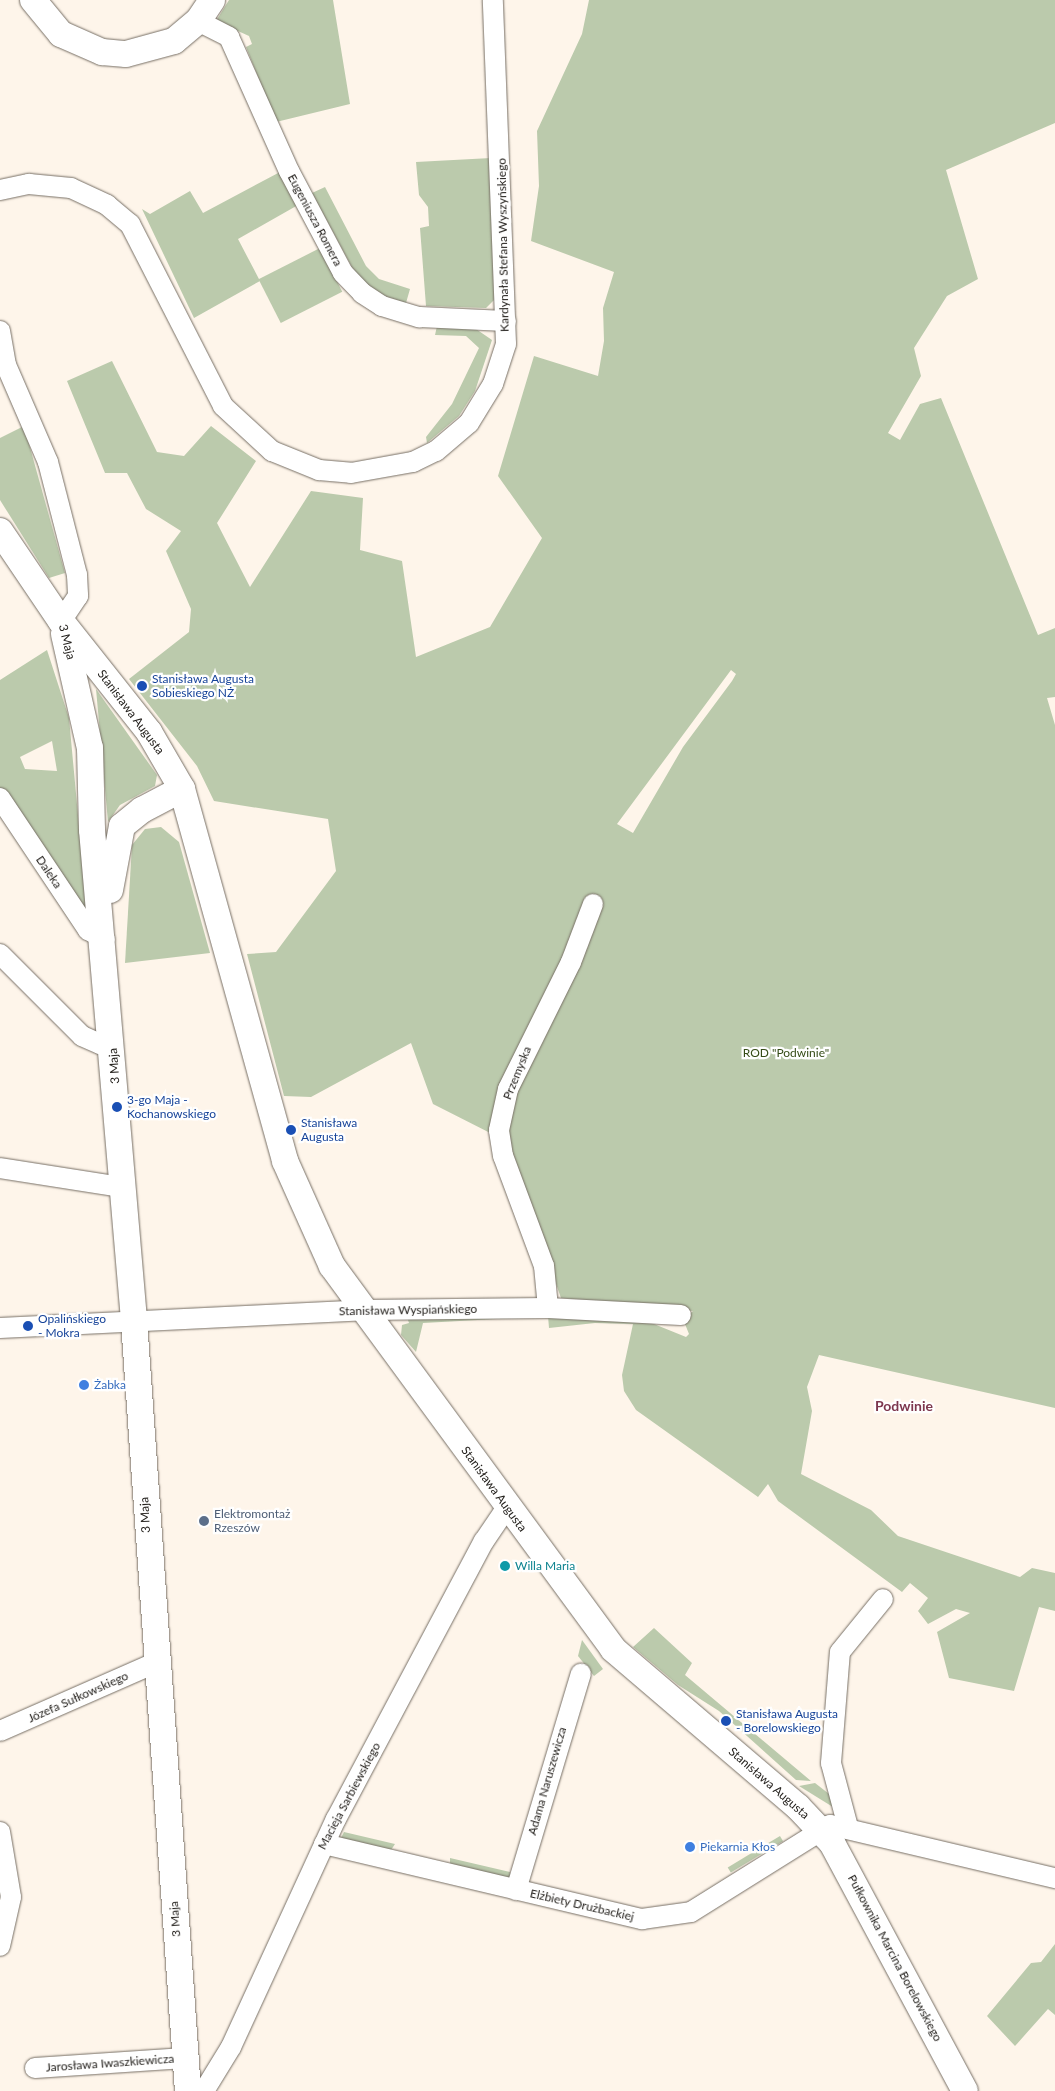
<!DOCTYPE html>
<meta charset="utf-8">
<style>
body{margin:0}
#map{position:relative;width:1055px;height:2091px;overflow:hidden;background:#fef5ea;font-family:Lato,sans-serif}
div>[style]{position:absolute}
.green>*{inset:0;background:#bbcaac;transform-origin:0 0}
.roads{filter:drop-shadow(0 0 1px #776f65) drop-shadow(0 0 1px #776f65)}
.minor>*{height:20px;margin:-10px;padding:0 10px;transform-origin:10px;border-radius:10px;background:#fff}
.major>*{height:26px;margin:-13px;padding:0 13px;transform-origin:13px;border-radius:13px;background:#fff}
.dots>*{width:14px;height:14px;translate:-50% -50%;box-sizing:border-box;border:2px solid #fff;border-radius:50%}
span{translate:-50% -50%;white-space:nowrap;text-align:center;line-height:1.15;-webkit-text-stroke:4.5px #fff;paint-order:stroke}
.street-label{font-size:12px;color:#25221e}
.transit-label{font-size:12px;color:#164399}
.left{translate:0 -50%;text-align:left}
.park-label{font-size:12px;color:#354c17}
.shop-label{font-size:12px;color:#366cbe}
.service-label{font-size:12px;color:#4e5e75}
.culture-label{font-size:12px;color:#0d838f}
.neighbourhood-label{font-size:14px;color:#7d374e;font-weight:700}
</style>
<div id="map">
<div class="green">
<i style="clip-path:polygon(229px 0,333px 0,350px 104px,276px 122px,246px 47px,252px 44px,249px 36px,216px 21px)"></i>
<i style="clip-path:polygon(evenodd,589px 0,1055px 0,1055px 123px,946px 170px,978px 279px,947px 296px,914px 348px,921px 376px,888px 433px,900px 440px,920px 404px,941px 398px,1038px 635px,1055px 628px,1055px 697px,1047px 698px,1055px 725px,1055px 1408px,819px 1355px,807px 1387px,812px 1411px,801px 1474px,871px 1510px,898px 1536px,1020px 1577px,1032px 1568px,1055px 1573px,1055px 1611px,1039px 1607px,1014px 1691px,949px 1678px,937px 1632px,970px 1613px,956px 1609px,928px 1624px,918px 1611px,928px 1598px,910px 1583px,902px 1592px,778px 1501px,768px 1484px,758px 1497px,636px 1410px,624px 1391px,622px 1375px,633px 1324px,595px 1323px,549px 1328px,548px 1316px,423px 1323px,416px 1352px,401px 1335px,402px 1325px,409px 1323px,407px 1317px,552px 1311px,649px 1322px,686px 1337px,689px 1334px,683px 1319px,693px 1311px,561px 1298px,506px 1141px,433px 1104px,411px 1043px,311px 1097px,284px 1096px,247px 954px,276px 952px,336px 871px,328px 819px,214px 801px,197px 766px,129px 679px,189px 632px,191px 609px,166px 551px,181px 531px,146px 509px,127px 473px,105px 473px,67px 381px,112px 361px,157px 452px,184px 456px,211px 426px,256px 461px,217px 523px,250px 587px,311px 491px,363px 498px,360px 550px,402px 561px,416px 657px,490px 627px,542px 538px,498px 476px,534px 356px,598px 376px,604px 341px,603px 308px,614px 272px,531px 241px,539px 186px,537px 131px,582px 34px,589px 0,731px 670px,736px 674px,732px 681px,683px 747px,633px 833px,617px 824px,731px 670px)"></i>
<i style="clip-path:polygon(491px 158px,498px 296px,486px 308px,426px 306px,420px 228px,429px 226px,428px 207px,419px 195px,416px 162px)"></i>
<i style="clip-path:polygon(280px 172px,298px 205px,238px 239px,260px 281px,194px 318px,142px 209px,150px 214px,190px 191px,203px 213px)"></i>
<i style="clip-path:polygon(325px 187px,366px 266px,379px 279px,410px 289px,406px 303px,375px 293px,354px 271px,312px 193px)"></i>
<i style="left:320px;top:248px;width:49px;height:69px;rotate:63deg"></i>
<i style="clip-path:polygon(437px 326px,473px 327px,492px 340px,475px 391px,459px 416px,427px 443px,426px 437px,452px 404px,479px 348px,466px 336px,435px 335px)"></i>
<i style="clip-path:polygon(24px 426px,65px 573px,49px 578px,0 500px,0 438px)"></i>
<i style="clip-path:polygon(evenodd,47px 650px,69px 718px,88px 923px,0 790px,0 680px,47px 650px,52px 741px,57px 771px,25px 769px,20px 757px,52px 741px)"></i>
<i style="clip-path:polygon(96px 689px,157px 775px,155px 786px,120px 805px,108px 822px)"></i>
<i style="clip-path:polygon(161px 827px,179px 842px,210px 953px,125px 963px,132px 845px,145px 829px)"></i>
<i style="clip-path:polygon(654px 1628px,692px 1663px,685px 1675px,811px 1781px,796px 1780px,719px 1711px,678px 1685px,633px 1647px)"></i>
<i style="clip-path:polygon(582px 1640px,603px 1669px,594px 1676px,578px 1656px)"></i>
<i style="clip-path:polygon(815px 1783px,833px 1797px,841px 1812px,799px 1786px)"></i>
<i style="clip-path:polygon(344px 1832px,395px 1844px,391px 1850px,349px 1841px,341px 1838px)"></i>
<i style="left:780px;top:1836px;width:6px;height:61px;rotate:59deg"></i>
<i style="clip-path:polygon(450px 1858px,510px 1872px,511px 1875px,508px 1879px,450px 1865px)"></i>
<i style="clip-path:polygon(1055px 1944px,1055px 2015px,1048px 2009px,1015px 2046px,987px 2016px,1031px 1963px,1041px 1962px)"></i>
</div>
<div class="roads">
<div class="minor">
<i style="left:198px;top:21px;width:35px;rotate:27deg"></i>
<i style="left:229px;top:37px;width:147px;rotate:65.9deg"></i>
<i style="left:289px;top:171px;width:115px;rotate:62.1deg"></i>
<i style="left:343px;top:273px;width:28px;rotate:46deg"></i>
<i style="left:362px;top:293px;width:24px;rotate:33deg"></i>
<i style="left:382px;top:306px;width:39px;rotate:17deg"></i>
<i style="left:419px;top:317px;width:87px;rotate:2.6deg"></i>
<i style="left:0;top:190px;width:30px;rotate:-12deg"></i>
<i style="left:29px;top:184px;width:42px;rotate:5.4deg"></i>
<i style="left:71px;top:188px;width:40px;rotate:25deg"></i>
<i style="left:107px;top:205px;width:30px;rotate:40deg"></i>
<i style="left:130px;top:224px;width:204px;rotate:62.9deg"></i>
<i style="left:223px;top:406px;width:67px;rotate:42.6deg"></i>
<i style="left:272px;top:451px;width:51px;rotate:22deg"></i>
<i style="left:319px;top:470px;width:32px;rotate:5deg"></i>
<i style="left:351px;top:473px;width:63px;rotate:-10.1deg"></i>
<i style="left:413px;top:462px;width:25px;rotate:-26deg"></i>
<i style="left:436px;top:451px;width:43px;rotate:-40.3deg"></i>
<i style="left:469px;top:423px;width:46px;rotate:-58.4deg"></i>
<i style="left:493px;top:384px;width:42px;rotate:-72deg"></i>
<i style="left:506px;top:344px;width:344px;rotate:-92.2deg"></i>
<i style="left:0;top:331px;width:35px;rotate:80deg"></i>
<i style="left:6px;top:365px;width:106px;rotate:66.6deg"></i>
<i style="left:48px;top:462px;width:117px;rotate:75.6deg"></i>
<i style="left:77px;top:575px;width:21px;rotate:87deg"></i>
<i style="left:78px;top:596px;width:30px;rotate:124deg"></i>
<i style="left:0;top:798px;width:159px;rotate:56.3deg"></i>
<i style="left:88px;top:930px;width:19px;rotate:28deg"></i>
<i style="left:0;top:954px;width:116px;rotate:45deg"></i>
<i style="left:82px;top:1036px;width:20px;rotate:24deg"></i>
<i style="left:100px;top:1044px;width:12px"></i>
<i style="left:0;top:1168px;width:123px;rotate:8.9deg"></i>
<i style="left:548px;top:1308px;width:42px;rotate:-95.4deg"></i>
<i style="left:544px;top:1266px;width:117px;rotate:-110.4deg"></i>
<i style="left:503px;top:1156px;width:26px;rotate:-99deg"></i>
<i style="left:499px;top:1130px;width:42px;rotate:-77.6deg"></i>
<i style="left:508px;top:1089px;width:142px;rotate:-63.6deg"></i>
<i style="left:571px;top:962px;width:62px;rotate:-69.2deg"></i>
<i style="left:0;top:1328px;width:364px;rotate:-2.8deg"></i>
<i style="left:364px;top:1310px;width:184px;rotate:-0.6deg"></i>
<i style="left:548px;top:1308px;width:133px;rotate:3deg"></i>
<i style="left:0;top:1731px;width:171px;rotate:-23.7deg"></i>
<i style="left:848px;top:1827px;width:66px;rotate:-104.9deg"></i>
<i style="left:831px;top:1763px;width:111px;rotate:-85.4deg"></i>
<i style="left:840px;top:1652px;width:68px;rotate:-50.9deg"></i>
<i style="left:0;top:1832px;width:66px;rotate:80.4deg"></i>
<i style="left:11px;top:1897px;width:50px;rotate:102.7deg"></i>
<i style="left:324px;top:1844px;width:327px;rotate:13.3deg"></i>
<i style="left:642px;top:1919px;width:49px;rotate:-8.1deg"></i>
<i style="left:691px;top:1912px;width:164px;rotate:-32deg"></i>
<i style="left:830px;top:1825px;width:231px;rotate:13.3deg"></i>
<i style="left:516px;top:1890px;width:226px;rotate:-73.3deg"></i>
<i style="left:35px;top:2068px;width:150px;rotate:-3.8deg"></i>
<i style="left:204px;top:2091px;width:52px;rotate:-58.5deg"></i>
<i style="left:231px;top:2047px;width:251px;rotate:-65.3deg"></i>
<i style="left:336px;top:1819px;width:315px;rotate:-62deg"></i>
<i style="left:484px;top:1541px;width:41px;rotate:-55.9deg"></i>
</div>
<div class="major">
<i style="left:33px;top:0;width:44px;rotate:50.5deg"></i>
<i style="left:61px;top:34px;width:45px;rotate:23.7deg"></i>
<i style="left:102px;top:52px;width:24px;rotate:5deg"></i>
<i style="left:126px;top:54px;width:50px;rotate:-15.2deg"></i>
<i style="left:174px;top:41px;width:31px;rotate:-40deg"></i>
<i style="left:198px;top:21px;width:25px;rotate:-56deg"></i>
<i style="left:0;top:531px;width:109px;rotate:55.9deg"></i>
<i style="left:61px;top:621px;width:142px;rotate:51.6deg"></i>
<i style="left:149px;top:732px;width:66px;rotate:59.9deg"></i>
<i style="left:182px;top:789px;width:386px;rotate:74.5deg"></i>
<i style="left:285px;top:1161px;width:115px;rotate:65.9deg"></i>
<i style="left:332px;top:1266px;width:475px;rotate:53.7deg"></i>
<i style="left:613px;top:1649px;width:243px;rotate:40.5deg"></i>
<i style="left:798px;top:1807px;width:50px;rotate:46.6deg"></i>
<i style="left:832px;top:1843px;width:281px;rotate:61.8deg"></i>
<i style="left:64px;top:634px;width:117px;rotate:77.2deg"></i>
<i style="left:90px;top:748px;width:82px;rotate:88.6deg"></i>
<i style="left:92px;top:830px;width:493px;rotate:85.1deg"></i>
<i style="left:134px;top:1321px;width:772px;rotate:85.99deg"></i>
<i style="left:110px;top:890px;width:65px;rotate:-79.4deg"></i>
<i style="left:122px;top:826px;width:26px;rotate:-39deg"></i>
<i style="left:142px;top:810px;width:45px;rotate:-27.7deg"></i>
</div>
</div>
<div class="dots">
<i style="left:142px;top:686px;background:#1a4fb4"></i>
<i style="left:117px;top:1107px;background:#1a4fb4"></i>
<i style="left:291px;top:1130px;background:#1a4fb4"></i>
<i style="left:28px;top:1326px;background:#1a4fb4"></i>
<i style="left:84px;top:1385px;background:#3f7fe0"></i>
<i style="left:204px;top:1521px;background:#5c6f8a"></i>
<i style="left:505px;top:1566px;background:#0f9aa8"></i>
<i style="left:726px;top:1721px;background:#1a4fb4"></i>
<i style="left:690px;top:1847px;background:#3f7fe0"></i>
</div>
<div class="street-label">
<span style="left:315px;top:220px;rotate:62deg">Eugeniusza Romera</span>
<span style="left:503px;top:245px;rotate:-91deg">Kardynała Stefana Wyszyńskiego</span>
<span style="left:67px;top:642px;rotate:76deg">3 Maja</span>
<span style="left:131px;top:712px;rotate:53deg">Stanisława Augusta</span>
<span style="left:49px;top:872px;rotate:56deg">Daleka</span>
<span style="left:114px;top:1066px;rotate:-94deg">3 Maja</span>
<span style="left:517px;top:1073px;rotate:-68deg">Przemyska</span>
<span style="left:408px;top:1310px;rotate:-1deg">Stanisława Wyspiańskiego</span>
<span style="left:494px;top:1489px;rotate:54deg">Stanisława Augusta</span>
<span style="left:145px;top:1515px;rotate:-93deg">3 Maja</span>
<span style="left:78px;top:1697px;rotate:-24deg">Józefa Sułkowskiego</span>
<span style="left:547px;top:1781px;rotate:-74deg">Adama Naruszewicza</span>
<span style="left:769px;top:1783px;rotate:41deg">Stanisława Augusta</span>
<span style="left:349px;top:1796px;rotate:-62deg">Macieja Sarbiewskiego</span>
<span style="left:582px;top:1905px;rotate:13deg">Elżbiety Drużbackiej</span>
<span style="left:175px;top:1919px;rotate:-94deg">3 Maja</span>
<span style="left:895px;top:1958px;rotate:62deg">Pułkownika Marcina Borelowskiego</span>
<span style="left:110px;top:2063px;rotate:-4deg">Jarosława Iwaszkiewicza</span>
</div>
<div class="transit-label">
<span class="left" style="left:152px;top:686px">Stanisława Augusta<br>Sobieskiego NŻ</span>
<span class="left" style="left:127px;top:1107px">3-go Maja -<br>Kochanowskiego</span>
<span class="left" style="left:301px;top:1130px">Stanisława<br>Augusta</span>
<span class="left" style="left:38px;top:1326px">Opalińskiego<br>- Mokra</span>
<span class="left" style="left:736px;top:1721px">Stanisława Augusta<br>- Borelowskiego</span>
</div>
<div class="park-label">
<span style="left:786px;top:1053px">ROD "Podwinie"</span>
</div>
<div class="shop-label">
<span class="left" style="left:94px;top:1385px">Żabka</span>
<span class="left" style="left:700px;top:1847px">Piekarnia Kłos</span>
</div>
<div class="service-label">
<span class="left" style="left:214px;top:1521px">Elektromontaż<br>Rzeszów</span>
</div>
<div class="culture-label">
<span class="left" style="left:515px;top:1566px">Willa Maria</span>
</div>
<div class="neighbourhood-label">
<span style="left:904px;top:1406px">Podwinie</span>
</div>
</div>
